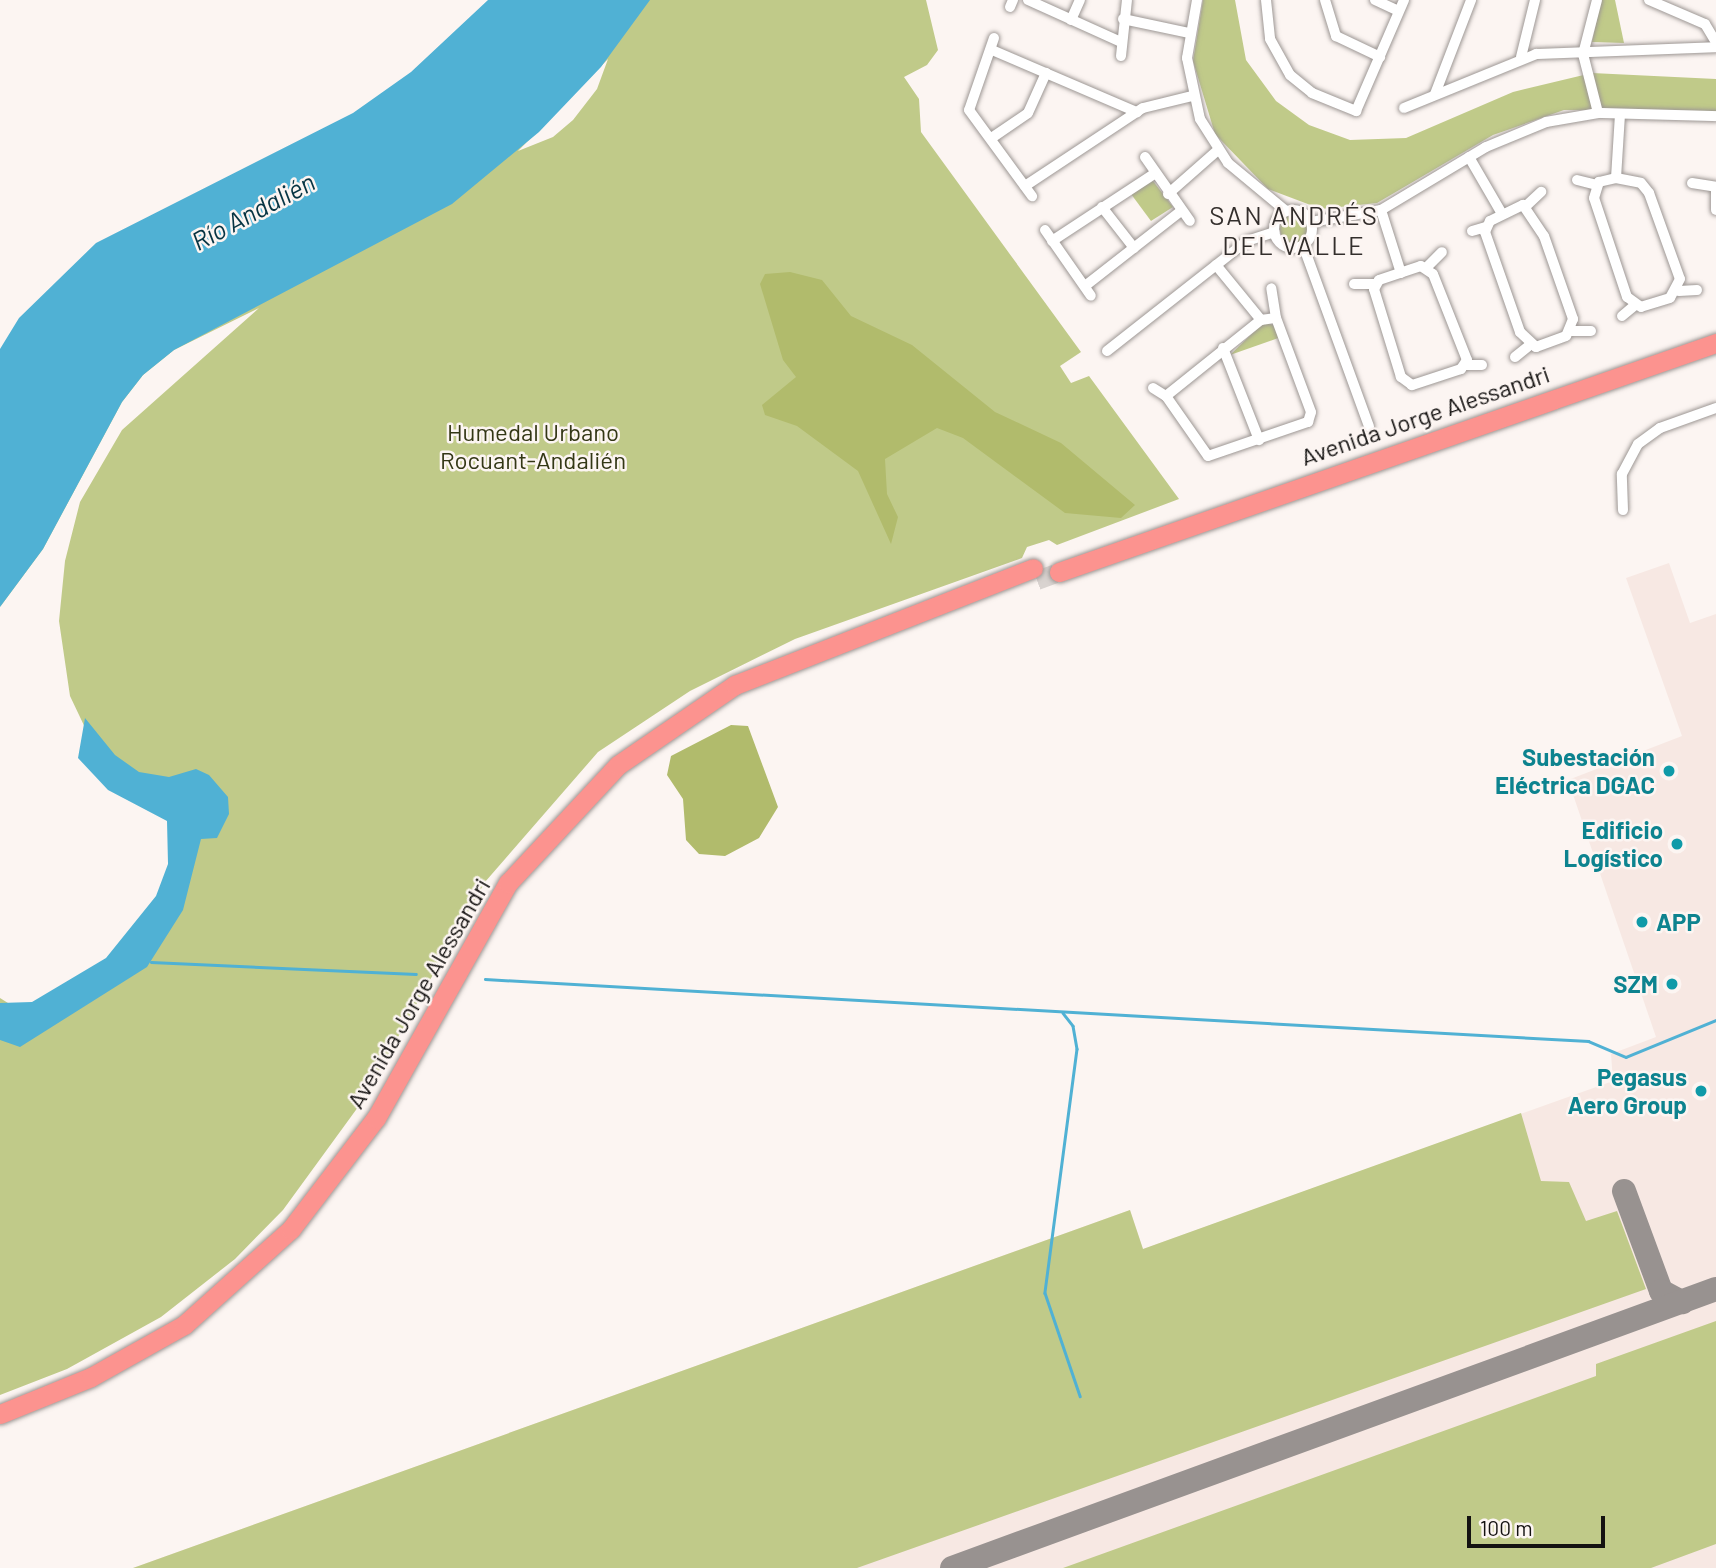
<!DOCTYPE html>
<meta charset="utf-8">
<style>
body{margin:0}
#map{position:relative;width:1716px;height:1568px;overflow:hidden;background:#fcf5f2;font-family:Barlow,sans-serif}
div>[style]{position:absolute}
.built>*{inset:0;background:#f7e8e3}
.green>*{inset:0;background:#c0ca89}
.round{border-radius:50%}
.forest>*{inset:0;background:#b1bb6c}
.water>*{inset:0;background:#50b1d4}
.stream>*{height:2.5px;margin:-1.25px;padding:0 1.25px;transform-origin:1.25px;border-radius:1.25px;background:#50b1d4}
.taxiway>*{height:24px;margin:-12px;padding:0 12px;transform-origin:12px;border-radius:12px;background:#989290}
.highway-tunnel>*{height:19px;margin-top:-9.5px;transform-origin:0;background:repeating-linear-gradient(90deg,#d9d3d0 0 19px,transparent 0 29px)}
.roads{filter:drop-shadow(0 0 2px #9d9794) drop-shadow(0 0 2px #9d9794)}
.street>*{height:10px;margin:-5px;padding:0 5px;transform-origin:5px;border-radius:5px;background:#fff}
.street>.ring{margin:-5px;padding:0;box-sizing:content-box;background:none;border:10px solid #fff;border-radius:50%}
.highway>*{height:19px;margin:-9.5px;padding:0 9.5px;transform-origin:9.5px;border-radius:9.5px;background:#fc938f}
.dots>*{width:19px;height:19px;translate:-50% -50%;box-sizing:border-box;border:4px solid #fcf5f2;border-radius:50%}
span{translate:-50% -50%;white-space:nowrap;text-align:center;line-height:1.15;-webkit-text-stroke:5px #fcf5f2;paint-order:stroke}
.street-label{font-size:24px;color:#141211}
.park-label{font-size:24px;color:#333715}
.culture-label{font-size:24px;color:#0d838f;font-weight:700}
.right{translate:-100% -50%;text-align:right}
.left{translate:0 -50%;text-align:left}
.water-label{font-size:26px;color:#063443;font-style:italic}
.neighbourhood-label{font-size:26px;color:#332e2c;letter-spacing:2px}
.scale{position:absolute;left:1467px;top:1516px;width:138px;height:32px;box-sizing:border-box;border:4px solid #141211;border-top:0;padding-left:9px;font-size:21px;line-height:24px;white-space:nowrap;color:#141211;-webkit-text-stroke:5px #fcf5f2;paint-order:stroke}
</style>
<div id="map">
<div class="built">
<i style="clip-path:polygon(1669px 563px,1690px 623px,1716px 614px,1716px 1568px,133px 1568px,1130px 1210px,1143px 1249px,1613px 1081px,1611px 1054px,1656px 1037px,1568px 780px,1682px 736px,1626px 578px)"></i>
</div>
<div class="green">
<i style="clip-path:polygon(evenodd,633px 0,926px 0,938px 50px,927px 65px,904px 77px,919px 99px,921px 132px,1081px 352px,1060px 366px,1071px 383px,1089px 376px,1179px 499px,1057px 545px,1049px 540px,1027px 547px,1022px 558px,795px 639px,690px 691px,598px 752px,485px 882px,361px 1103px,283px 1210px,235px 1259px,161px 1317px,67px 1369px,0 1395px,0 998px,16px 1008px,35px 1008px,124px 959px,185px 845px,153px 782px,116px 762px,89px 736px,70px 696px,59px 621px,65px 561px,80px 502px,122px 430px,259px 308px,174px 350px,143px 375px,122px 402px,43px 549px,0 607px,97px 392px,633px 0,608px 59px,597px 89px,573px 120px,553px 137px,518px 151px,608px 59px)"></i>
<i style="clip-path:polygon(1203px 0,1235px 0,1246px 60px,1276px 101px,1309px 125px,1350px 140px,1406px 138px,1513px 92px,1592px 73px,1716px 79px,1716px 111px,1564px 110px,1493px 135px,1377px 203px,1321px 209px,1268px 189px,1215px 134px,1193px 61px)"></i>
<i style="clip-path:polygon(1601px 0,1615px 0,1624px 43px,1592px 42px)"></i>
<i style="clip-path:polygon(1153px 181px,1173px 207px,1151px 221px,1131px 194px)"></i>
<i class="round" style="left:1280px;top:215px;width:28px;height:28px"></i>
<i style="clip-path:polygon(1263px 323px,1275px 325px,1281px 337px,1230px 355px)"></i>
<i style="clip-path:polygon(1521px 1113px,1541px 1181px,1569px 1182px,1586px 1221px,1617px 1211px,1646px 1289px,857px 1568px,133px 1568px,1130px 1210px,1143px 1249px)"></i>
<i style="clip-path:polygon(1716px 1321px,1716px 1544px,1651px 1568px,1063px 1568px,1596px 1376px,1596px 1364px)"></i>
</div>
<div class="forest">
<i style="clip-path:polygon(790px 272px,822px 280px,851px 316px,912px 345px,995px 412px,1061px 443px,1135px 505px,1121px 518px,1065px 513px,963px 438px,937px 428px,885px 459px,887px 494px,898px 517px,891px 544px,858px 471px,797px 426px,765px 415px,762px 405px,796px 377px,783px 360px,760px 284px,765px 274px)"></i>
<i style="clip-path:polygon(731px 725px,748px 726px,778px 807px,759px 838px,725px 856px,699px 854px,686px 840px,683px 799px,667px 775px,671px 756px)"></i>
</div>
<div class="water">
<i style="clip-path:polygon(488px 0,650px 0,601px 67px,539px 132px,452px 204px,174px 350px,143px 375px,122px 402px,43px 549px,0 607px,0 349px,19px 318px,96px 243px,353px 113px,411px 72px)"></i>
<i style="clip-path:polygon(85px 718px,115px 755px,139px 772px,169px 777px,196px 769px,209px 775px,228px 797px,229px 814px,217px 838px,201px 839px,183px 910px,147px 967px,20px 1047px,0 1040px,0 1003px,32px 1002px,106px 958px,156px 896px,168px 864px,167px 821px,108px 790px,78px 758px)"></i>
</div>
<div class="stream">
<i style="left:151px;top:962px;width:265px;rotate:2.6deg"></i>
<i style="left:485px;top:979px;width:1105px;rotate:3.22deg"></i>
<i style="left:1588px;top:1041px;width:41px;rotate:22.8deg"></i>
<i style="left:1626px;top:1057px;width:97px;rotate:-22.3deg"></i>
<i style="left:1063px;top:1013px;width:16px;rotate:52deg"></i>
<i style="left:1073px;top:1026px;width:23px;rotate:80deg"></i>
<i style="left:1077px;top:1049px;width:246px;rotate:97.5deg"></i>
<i style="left:1045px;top:1293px;width:109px;rotate:71.2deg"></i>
</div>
<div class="taxiway">
<i style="left:1624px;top:1191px;width:107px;rotate:69.7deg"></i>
<i style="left:1661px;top:1291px;width:24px;rotate:28deg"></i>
<i style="left:952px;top:1568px;width:813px;rotate:-20.06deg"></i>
</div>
<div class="highway-tunnel">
<i style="left:1037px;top:580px;width:23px;rotate:-20deg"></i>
</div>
<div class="roads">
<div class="street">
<i style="left:1028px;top:0;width:102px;rotate:24.3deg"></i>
<i style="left:1197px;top:0;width:59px;rotate:99.8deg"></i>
<i style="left:1187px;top:58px;width:62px;rotate:78deg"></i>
<i style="left:1200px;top:119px;width:52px;rotate:57.5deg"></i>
<i style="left:1228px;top:163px;width:75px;rotate:39.6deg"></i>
<i style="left:1266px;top:0;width:39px;rotate:84deg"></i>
<i style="left:1270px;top:39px;width:41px;rotate:60.9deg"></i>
<i style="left:1290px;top:75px;width:28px;rotate:39deg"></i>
<i style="left:1312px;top:93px;width:48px;rotate:22.2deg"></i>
<i style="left:1356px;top:111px;width:121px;rotate:-66.6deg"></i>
<i style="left:1325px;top:0;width:38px;rotate:73deg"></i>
<i style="left:1336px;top:36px;width:49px;rotate:25.5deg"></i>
<i style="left:1375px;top:0;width:26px;rotate:25deg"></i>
<i style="left:1597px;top:0;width:56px;rotate:104.5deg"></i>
<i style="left:1583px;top:54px;width:61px;rotate:75.7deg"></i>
<i style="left:1649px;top:0;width:61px;rotate:23.2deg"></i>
<i style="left:1705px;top:24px;width:21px;rotate:59deg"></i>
<i style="left:1010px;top:7px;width:8px;rotate:-67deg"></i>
<i style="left:1123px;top:19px;width:67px;rotate:12deg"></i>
<i style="left:1071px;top:20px;width:22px;rotate:-66deg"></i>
<i style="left:994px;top:38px;width:76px;rotate:109.1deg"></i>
<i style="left:969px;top:110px;width:107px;rotate:53.8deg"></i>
<i style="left:992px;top:50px;width:158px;rotate:23.2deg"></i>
<i style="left:1121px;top:56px;width:56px;rotate:-83.9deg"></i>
<i style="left:1521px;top:57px;width:59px;rotate:-76.2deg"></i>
<i style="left:1435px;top:94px;width:101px;rotate:-69deg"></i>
<i style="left:1404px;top:108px;width:143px;rotate:-22.2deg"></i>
<i style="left:1536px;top:54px;width:180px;rotate:-2.2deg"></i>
<i style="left:993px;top:137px;width:42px;rotate:-34.4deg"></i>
<i style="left:1028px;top:113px;width:44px;rotate:-65.8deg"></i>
<i style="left:1145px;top:157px;width:78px;rotate:54.9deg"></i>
<i style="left:1469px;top:157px;width:66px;rotate:59.9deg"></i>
<i style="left:1616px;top:178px;width:25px;rotate:11deg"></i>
<i style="left:1641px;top:183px;width:13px;rotate:51deg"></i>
<i style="left:1649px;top:193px;width:91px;rotate:70.2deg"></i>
<i style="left:1680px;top:279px;width:21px;rotate:118deg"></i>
<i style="left:1670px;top:298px;width:30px;rotate:163deg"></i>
<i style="left:1641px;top:307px;width:17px;rotate:-144deg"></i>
<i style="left:1627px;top:297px;width:104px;rotate:-108.4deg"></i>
<i style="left:1594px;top:198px;width:17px;rotate:-73deg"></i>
<i style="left:1599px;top:182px;width:17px;rotate:-13deg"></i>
<i style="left:1616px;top:178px;width:64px;rotate:-86.4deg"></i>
<i style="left:1577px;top:180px;width:21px;rotate:14deg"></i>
<i style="left:1692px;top:183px;width:24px;rotate:9deg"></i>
<i style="left:1025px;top:186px;width:141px;rotate:-33.5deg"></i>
<i style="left:1143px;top:108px;width:50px;rotate:-13.8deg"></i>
<i style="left:1716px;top:189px;width:21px;rotate:90deg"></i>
<i style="left:1168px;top:194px;width:65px;rotate:-41.3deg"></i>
<i style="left:1523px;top:205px;width:37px;rotate:56deg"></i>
<i style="left:1544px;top:236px;width:88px;rotate:70.7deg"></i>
<i style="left:1573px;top:319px;width:18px;rotate:112deg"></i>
<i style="left:1566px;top:336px;width:32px;rotate:160deg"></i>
<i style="left:1536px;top:347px;width:22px;rotate:-137deg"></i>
<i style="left:1520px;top:332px;width:106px;rotate:-109.3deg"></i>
<i style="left:1485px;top:232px;width:12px;rotate:-66deg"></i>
<i style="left:1490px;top:221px;width:37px;rotate:-26deg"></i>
<i style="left:1526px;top:206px;width:21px;rotate:-43deg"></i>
<i style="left:1102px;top:207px;width:52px;rotate:52deg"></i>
<i style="left:1381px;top:210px;width:66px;rotate:72.4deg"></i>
<i class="ring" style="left:1274px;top:210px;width:28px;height:28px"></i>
<i style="left:1311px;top:222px;width:71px;rotate:-9.7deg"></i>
<i style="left:1381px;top:210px;width:122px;rotate:-31deg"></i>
<i style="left:1486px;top:147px;width:65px;rotate:-22.6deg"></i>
<i style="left:1546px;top:122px;width:53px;rotate:-9.8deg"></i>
<i style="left:1598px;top:113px;width:118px;rotate:1.5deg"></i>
<i style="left:1045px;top:230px;width:80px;rotate:55.1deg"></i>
<i style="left:1472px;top:231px;width:15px;rotate:-16deg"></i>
<i style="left:1052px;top:241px;width:122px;rotate:-33.3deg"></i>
<i style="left:1303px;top:245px;width:193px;rotate:70deg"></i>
<i style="left:1216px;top:265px;width:71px;rotate:50.7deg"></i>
<i style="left:1421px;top:266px;width:14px;rotate:34deg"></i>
<i style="left:1433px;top:274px;width:92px;rotate:68.4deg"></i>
<i style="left:1467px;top:360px;width:11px;rotate:124deg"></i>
<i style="left:1461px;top:369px;width:52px;rotate:161.9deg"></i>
<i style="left:1412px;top:385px;width:14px;rotate:-144deg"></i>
<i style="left:1401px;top:377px;width:92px;rotate:-107.1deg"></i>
<i style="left:1374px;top:289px;width:10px;rotate:-61deg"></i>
<i style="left:1379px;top:280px;width:44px;rotate:-18.4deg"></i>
<i style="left:1427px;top:267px;width:21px;rotate:-45deg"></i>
<i style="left:1354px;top:284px;width:22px"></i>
<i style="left:1085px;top:286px;width:122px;rotate:-38deg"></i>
<i style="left:1679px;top:291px;width:18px;rotate:-3deg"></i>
<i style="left:1622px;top:316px;width:17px;rotate:-40deg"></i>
<i style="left:1570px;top:331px;width:21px"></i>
<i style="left:1223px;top:348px;width:99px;rotate:68.6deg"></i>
<i style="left:1107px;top:351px;width:178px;rotate:-38.2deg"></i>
<i style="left:1247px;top:241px;width:29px;rotate:-18deg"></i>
<i style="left:1515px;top:357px;width:19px;rotate:-39deg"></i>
<i style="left:1466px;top:365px;width:16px"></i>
<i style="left:1153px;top:388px;width:15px;rotate:32deg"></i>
<i style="left:1166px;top:396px;width:73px;rotate:55deg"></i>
<i style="left:1208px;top:456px;width:106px;rotate:-18.8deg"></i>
<i style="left:1308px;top:422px;width:10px;rotate:-73deg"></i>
<i style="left:1311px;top:412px;width:100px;rotate:-110.4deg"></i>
<i style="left:1276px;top:318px;width:30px;rotate:-99deg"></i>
<i style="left:1166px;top:396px;width:122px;rotate:-38.7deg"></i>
<i style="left:1261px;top:320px;width:15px;rotate:-8deg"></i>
<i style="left:1623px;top:510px;width:36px;rotate:-92deg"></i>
<i style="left:1622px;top:474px;width:34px;rotate:-62deg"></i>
<i style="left:1638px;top:444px;width:27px;rotate:-36deg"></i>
<i style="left:1660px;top:428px;width:59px;rotate:-19.7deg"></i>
</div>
<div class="highway">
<i style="left:1059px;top:572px;width:696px;rotate:-19.22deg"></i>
<i style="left:0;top:1414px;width:98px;rotate:-22.1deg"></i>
<i style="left:91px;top:1377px;width:107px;rotate:-29.2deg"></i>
<i style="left:184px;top:1325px;width:144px;rotate:-41.9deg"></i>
<i style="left:291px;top:1229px;width:140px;rotate:-52.6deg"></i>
<i style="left:376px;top:1118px;width:270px;rotate:-60.7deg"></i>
<i style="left:508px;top:883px;width:161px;rotate:-47deg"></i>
<i style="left:618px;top:765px;width:142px;rotate:-34.4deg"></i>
<i style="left:735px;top:685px;width:320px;rotate:-21.4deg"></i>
</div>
</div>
<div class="dots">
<i style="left:1669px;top:771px;background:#0f9aa8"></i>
<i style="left:1677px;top:844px;background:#0f9aa8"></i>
<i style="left:1642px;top:922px;background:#0f9aa8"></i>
<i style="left:1672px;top:984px;background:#0f9aa8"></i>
<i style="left:1701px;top:1091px;background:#0f9aa8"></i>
</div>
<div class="street-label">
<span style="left:1425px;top:415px;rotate:-19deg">Avenida Jorge Alessandri</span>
<span style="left:418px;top:993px;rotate:-60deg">Avenida Jorge Alessandri</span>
</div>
<div class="park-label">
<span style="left:533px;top:446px">Humedal Urbano<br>Rocuant-Andalién</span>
</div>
<div class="culture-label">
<span class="right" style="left:1655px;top:771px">Subestación<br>Eléctrica DGAC</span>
<span class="right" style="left:1663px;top:844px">Edificio<br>Logístico</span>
<span class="left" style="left:1656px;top:922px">APP</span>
<span class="right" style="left:1658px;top:984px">SZM</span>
<span class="right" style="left:1687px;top:1091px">Pegasus<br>Aero Group</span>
</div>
<div class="water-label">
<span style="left:253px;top:211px;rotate:-28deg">Río Andalién</span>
</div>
<div class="neighbourhood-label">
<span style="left:1294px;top:230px">SAN ANDRÉS<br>DEL VALLE</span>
</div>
<div class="scale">100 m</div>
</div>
